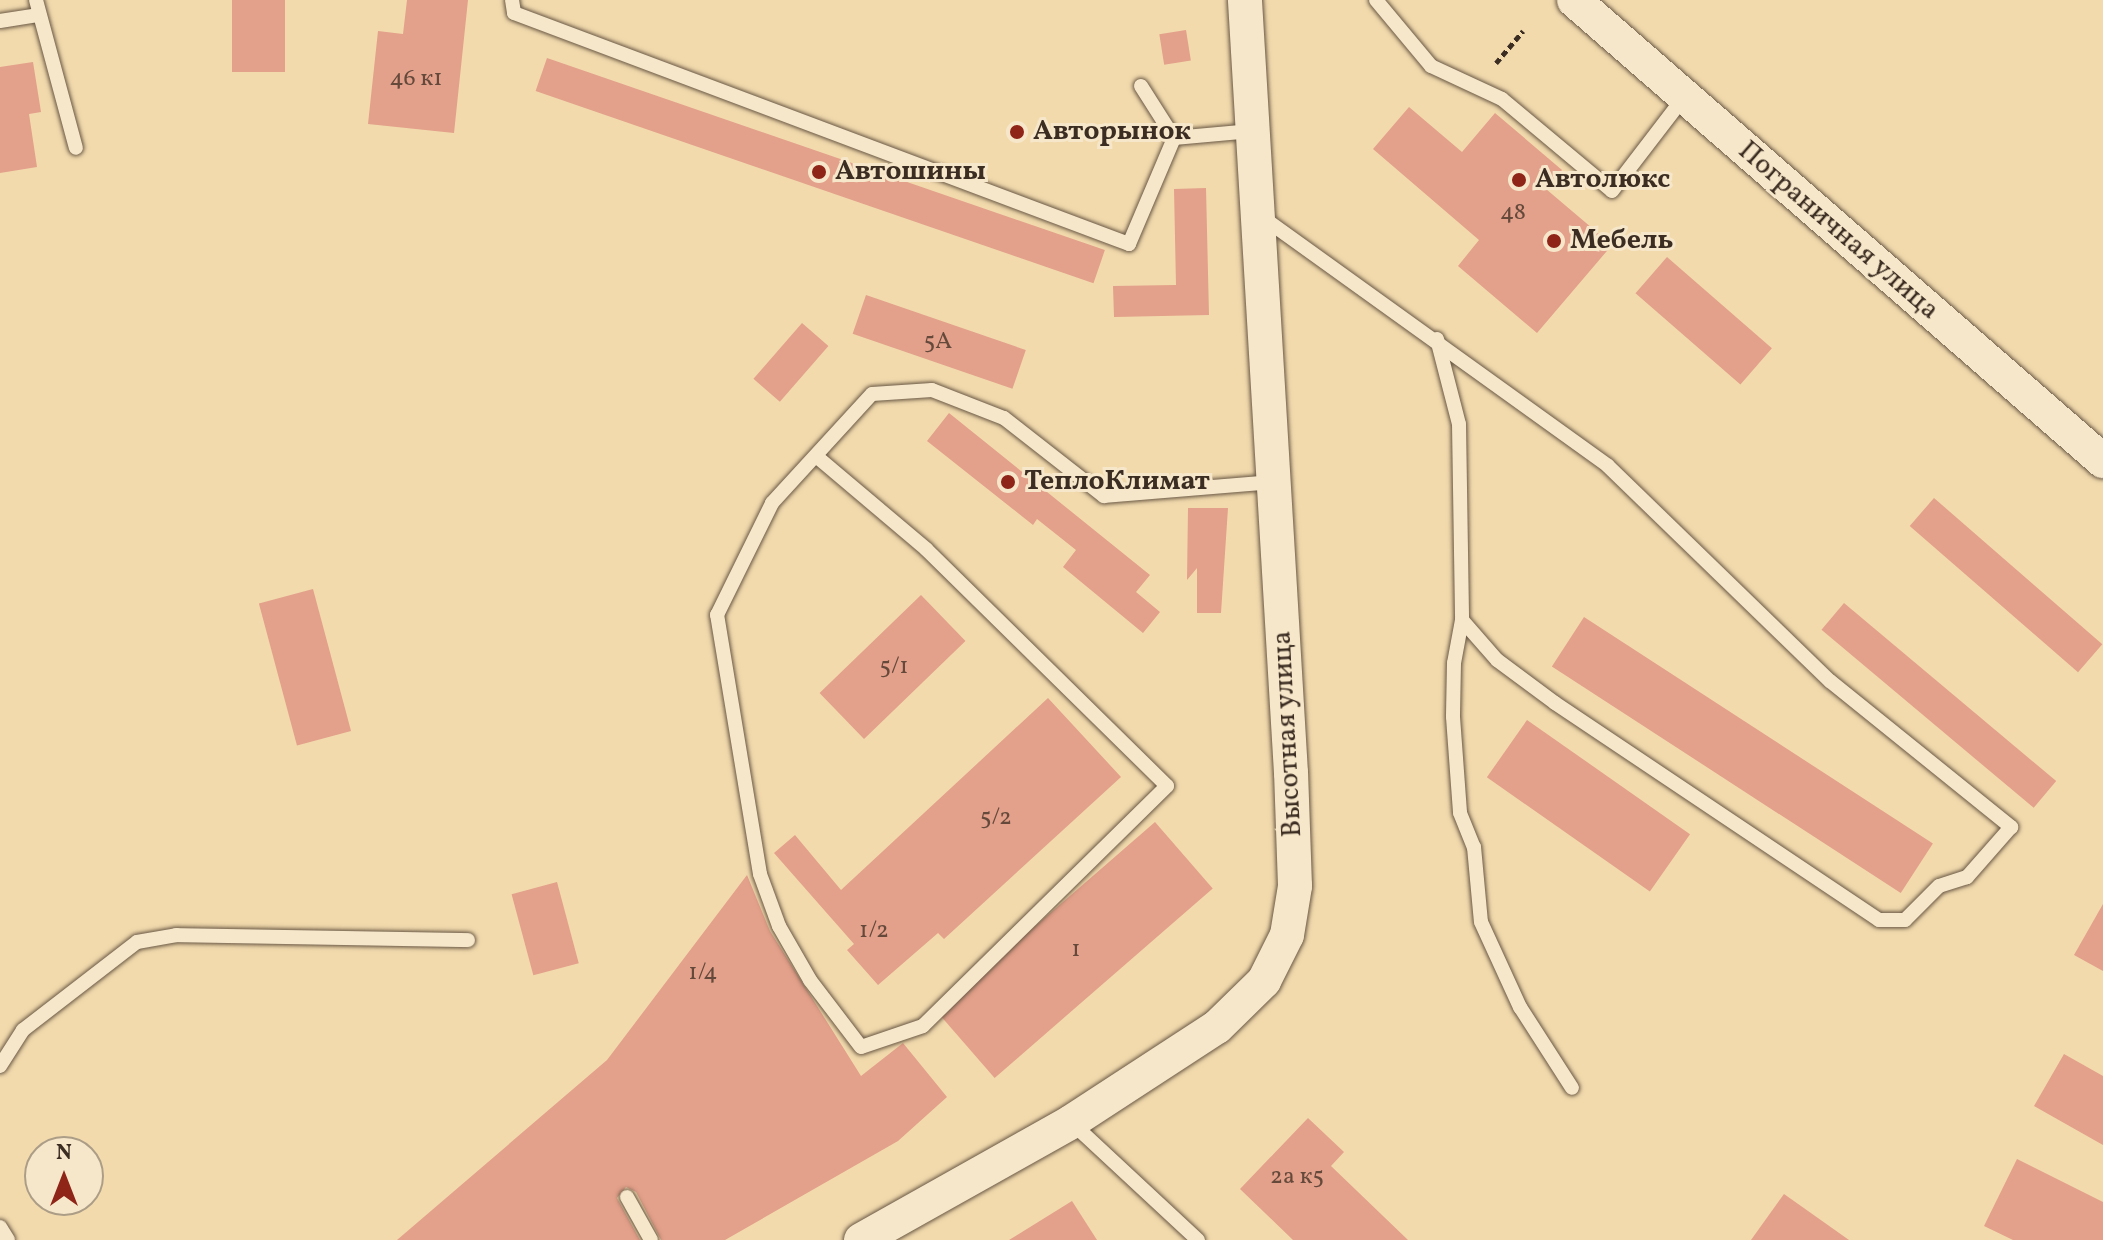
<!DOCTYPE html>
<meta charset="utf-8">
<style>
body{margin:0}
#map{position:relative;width:2103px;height:1240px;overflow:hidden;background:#f2daad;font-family:Vollkorn,serif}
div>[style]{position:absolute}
.building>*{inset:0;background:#e3a08a;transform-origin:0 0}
.path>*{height:5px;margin-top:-2.5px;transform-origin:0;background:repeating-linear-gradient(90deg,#3b2d22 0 6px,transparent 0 10px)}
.roads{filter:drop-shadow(0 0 2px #695845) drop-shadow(0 0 2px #695845)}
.service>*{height:14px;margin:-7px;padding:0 7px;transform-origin:7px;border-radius:7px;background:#f7e7ca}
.tertiary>*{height:34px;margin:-17px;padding:0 17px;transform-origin:17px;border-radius:17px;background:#f7e7ca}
.dots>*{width:22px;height:22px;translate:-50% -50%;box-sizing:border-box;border:4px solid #f7e7ca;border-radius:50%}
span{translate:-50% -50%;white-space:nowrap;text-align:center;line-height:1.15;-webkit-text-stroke:6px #f7e7ca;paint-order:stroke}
.number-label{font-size:24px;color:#654a3c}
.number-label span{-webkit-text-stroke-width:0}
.poi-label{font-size:28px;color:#3b2d22;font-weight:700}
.left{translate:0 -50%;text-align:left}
.street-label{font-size:28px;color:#3b2d22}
.north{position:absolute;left:24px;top:1136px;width:80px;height:80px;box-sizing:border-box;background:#f7e7ca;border:2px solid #ac9d87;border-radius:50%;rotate:0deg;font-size:22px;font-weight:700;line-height:32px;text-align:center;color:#3b2d22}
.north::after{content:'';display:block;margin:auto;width:28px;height:36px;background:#8f2418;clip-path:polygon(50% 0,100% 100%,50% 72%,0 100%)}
</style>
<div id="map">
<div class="building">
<i style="left:232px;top:0;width:53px;height:72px"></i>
<i style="clip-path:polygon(407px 0,468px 0,454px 133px,368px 124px,378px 31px,403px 34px)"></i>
<i style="left:1186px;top:30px;width:31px;height:27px;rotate:81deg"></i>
<i style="left:547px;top:58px;width:590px;height:35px;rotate:19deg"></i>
<i style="clip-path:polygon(33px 62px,41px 112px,29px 114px,37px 167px,0 173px,0 67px)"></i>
<i style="clip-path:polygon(1409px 107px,1462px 152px,1495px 113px,1562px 170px,1546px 189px,1612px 245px,1537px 333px,1458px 266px,1479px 240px,1373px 149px)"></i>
<i style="clip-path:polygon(1206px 188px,1209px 315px,1114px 317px,1113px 286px,1176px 285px,1174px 189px)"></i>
<i style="left:1667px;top:257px;width:139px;height:48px;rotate:41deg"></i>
<i style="left:866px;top:295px;width:169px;height:41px;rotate:19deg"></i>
<i style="left:802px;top:323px;width:35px;height:74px;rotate:41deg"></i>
<i style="clip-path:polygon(949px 413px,1150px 575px,1136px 592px,1160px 612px,1143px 633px,1063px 567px,1076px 550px,1037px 519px,1033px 525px,927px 441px)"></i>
<i style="left:1934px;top:498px;width:223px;height:37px;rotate:41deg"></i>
<i style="clip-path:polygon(1188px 508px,1228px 508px,1221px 613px,1197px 613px,1197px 568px,1187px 580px)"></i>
<i style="left:313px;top:589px;width:147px;height:56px;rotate:75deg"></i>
<i style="left:921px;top:595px;width:64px;height:141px;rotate:46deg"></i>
<i style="left:1844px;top:603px;width:277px;height:35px;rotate:40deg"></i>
<i style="left:1584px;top:617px;width:416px;height:59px;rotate:33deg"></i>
<i style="clip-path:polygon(1048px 698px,1121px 777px,944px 939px,938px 933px,878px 985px,847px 950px,854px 944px,774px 853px,795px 835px,841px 890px)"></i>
<i style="left:1527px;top:720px;width:199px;height:70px;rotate:35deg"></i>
<i style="left:1155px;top:822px;width:88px;height:289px;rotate:49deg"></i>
<i style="clip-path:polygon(747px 875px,770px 931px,861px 1076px,903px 1043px,947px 1097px,898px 1141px,725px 1240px,661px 1240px,636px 1192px,626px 1187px,617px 1198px,640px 1240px,397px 1240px,607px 1060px)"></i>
<i style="left:557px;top:882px;width:84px;height:47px;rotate:75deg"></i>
<i style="clip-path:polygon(2103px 904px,2103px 971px,2074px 955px)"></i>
<i style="clip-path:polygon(2064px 1054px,2103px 1076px,2103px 1145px,2034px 1106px)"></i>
<i style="clip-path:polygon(1308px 1118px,1344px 1152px,1331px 1166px,1408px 1240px,1293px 1240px,1240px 1189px)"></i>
<i style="clip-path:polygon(2017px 1159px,2103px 1202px,2103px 1240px,2013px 1240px,1984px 1226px)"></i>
<i style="clip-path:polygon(1784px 1194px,1849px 1240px,1751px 1240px)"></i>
<i style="clip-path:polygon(1072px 1201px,1097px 1240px,1009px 1240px)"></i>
</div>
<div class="path">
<i style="left:1496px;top:63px;width:42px;rotate:-49.8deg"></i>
</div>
<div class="roads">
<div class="service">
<i style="left:36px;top:0;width:153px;rotate:74.9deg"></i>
<i style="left:512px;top:0;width:13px;rotate:81deg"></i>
<i style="left:514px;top:13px;width:657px;rotate:20.59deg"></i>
<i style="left:1129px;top:244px;width:115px;rotate:-67deg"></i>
<i style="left:1174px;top:138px;width:78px;rotate:-5.1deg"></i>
<i style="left:1376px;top:0;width:86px;rotate:50.2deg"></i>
<i style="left:1431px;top:66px;width:78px;rotate:24.9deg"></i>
<i style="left:1502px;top:99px;width:143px;rotate:39.9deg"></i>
<i style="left:1612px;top:191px;width:118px;rotate:-52.5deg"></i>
<i style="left:0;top:21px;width:38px;rotate:-9deg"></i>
<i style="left:1141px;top:86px;width:62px;rotate:57.6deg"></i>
<i style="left:1262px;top:217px;width:426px;rotate:35.7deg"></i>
<i style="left:1608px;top:466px;width:309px;rotate:44.1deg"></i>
<i style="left:1830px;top:681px;width:233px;rotate:38.9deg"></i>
<i style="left:2011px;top:827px;width:67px;rotate:131.3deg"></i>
<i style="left:1967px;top:877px;width:29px;rotate:162deg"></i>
<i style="left:1939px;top:886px;width:48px;rotate:135deg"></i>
<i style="left:1905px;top:920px;width:26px;rotate:180deg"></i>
<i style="left:1879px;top:920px;width:390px;rotate:-146.2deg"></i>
<i style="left:1555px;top:703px;width:72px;rotate:-143.4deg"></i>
<i style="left:1497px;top:660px;width:53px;rotate:-131.2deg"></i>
<i style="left:1437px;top:339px;width:88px;rotate:75.5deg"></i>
<i style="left:1459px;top:424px;width:196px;rotate:89.1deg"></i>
<i style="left:1462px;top:620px;width:44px;rotate:100.5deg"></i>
<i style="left:1454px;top:663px;width:54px;rotate:91.1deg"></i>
<i style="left:1453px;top:717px;width:96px;rotate:85.8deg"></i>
<i style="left:1460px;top:813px;width:37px;rotate:68deg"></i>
<i style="left:1474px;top:847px;width:75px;rotate:84.7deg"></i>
<i style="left:1481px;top:922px;width:94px;rotate:65.4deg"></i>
<i style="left:1520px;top:1007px;width:96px;rotate:57.3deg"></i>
<i style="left:816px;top:456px;width:144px;rotate:40.2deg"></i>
<i style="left:926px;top:549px;width:338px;rotate:44.5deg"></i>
<i style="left:1167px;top:786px;width:342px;rotate:135.5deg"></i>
<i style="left:923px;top:1026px;width:65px;rotate:161.3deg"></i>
<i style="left:861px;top:1047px;width:84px;rotate:-127.3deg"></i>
<i style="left:810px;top:980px;width:62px;rotate:-119.9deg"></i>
<i style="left:779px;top:926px;width:55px;rotate:-110.1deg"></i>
<i style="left:760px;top:874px;width:263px;rotate:-99.4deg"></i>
<i style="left:717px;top:615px;width:125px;rotate:-63.8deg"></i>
<i style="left:772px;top:503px;width:148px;rotate:-47.5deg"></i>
<i style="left:872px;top:394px;width:60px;rotate:-3.8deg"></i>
<i style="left:932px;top:390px;width:77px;rotate:21.3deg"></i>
<i style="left:1004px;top:418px;width:127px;rotate:38deg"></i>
<i style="left:1104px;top:496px;width:172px;rotate:-4.7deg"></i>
<i style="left:0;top:1066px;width:43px;rotate:-57.4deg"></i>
<i style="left:23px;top:1030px;width:144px;rotate:-37.7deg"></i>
<i style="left:137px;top:942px;width:40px;rotate:-10deg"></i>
<i style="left:176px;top:935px;width:292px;rotate:1deg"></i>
<i style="left:1072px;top:1123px;width:172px;rotate:42.9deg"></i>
<i style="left:627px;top:1197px;width:49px;rotate:60.8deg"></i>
<i style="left:0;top:1227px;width:15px;rotate:58deg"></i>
</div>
<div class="tertiary">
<i style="left:1574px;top:0;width:702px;rotate:41.07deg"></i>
<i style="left:861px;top:1240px;width:241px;rotate:-29.3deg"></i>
<i style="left:1071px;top:1122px;width:174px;rotate:-33.1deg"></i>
<i style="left:1217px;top:1027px;width:66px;rotate:-44.4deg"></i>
<i style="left:1264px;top:981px;width:51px;rotate:-63.4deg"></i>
<i style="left:1287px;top:935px;width:50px;rotate:-80.7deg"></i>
<i style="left:1295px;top:886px;width:113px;rotate:-92deg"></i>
<i style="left:1291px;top:773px;width:774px;rotate:-93.41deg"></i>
</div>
</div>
<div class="dots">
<i style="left:1017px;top:132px;background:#8f2418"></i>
<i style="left:819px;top:172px;background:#8f2418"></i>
<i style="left:1519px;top:180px;background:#8f2418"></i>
<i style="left:1554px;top:241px;background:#8f2418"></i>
<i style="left:1008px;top:482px;background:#8f2418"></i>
</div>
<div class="number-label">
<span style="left:416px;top:80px">46 к1</span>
<span style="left:1513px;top:214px">48</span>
<span style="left:938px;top:343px">5А</span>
<span style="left:894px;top:668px">5/1</span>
<span style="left:996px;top:819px">5/2</span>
<span style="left:874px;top:932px">1/2</span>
<span style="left:1076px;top:951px">1</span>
<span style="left:703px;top:974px">1/4</span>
<span style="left:1297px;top:1178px">2а к5</span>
</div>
<div class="poi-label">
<span class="left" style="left:1033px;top:132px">Авторынок</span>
<span class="left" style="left:835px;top:172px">Автошины</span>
<span class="left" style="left:1535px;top:180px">Автолюкс</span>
<span class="left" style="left:1570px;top:241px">Мебель</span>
<span class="left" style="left:1024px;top:482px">ТеплоКлимат</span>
</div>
<div class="street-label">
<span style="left:1838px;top:231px;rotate:41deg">Пограничная улица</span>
<span style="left:1288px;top:734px;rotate:-93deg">Высотная улица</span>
</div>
<div class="north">N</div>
</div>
